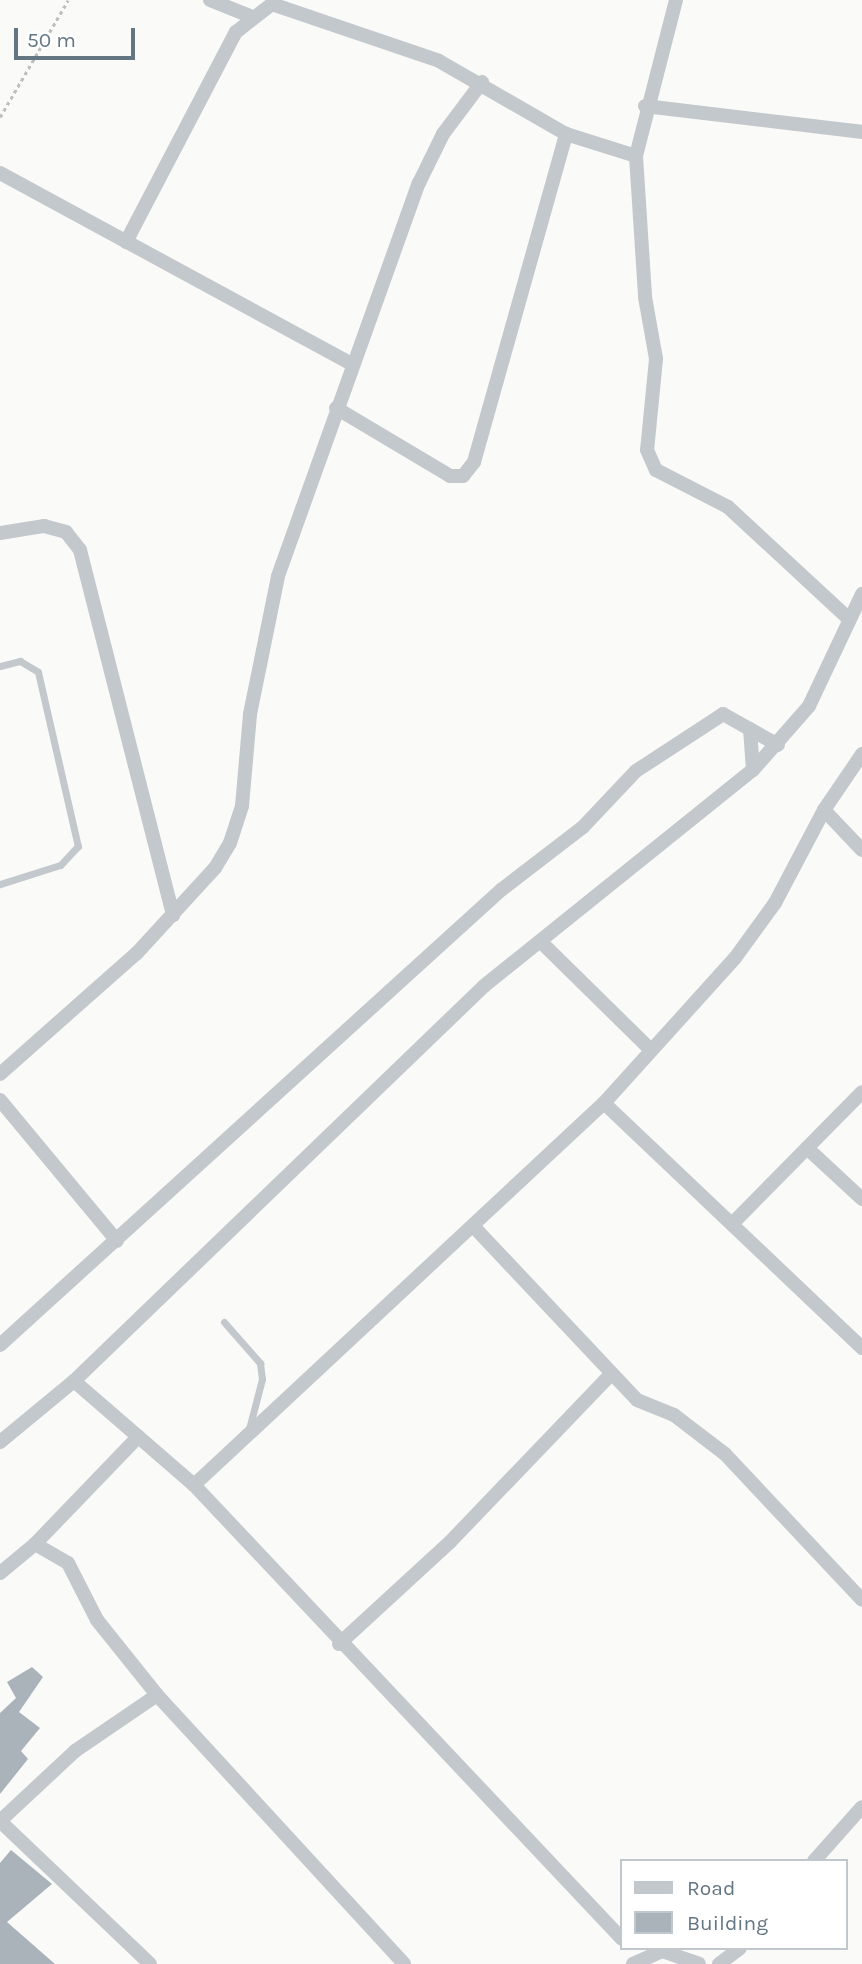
<!DOCTYPE html>
<style>
body{margin:0}
#map{position:relative;width:862px;height:1964px;overflow:hidden;background:#fafaf8;font-family:Karla,sans-serif}
div>[style]{position:absolute}
.building>*{inset:0;background:#aab3b9}
.path>*{height:2.5px;margin-top:-1.25px;transform-origin:0;background:repeating-linear-gradient(90deg,#bbbfc2 0 3.5px,transparent 0 7px)}
.lane>*{height:7px;margin:-3.5px;padding:0 3.5px;transform-origin:3.5px;border-radius:3.5px;background:#c3c8cc}
.street>*{height:14px;margin:-7px;padding:0 7px;transform-origin:7px;border-radius:7px;background:#c3c8cc}
span{translate:-50% -50%;white-space:nowrap;text-align:center;line-height:1.15;-webkit-text-stroke:7px #fff;paint-order:stroke}
.legend{position:absolute;left:620px;top:1859px;width:228px;height:91px;box-sizing:border-box;background:#fff;border:2px solid #c1c8cd;margin:0;padding:9px 12px;list-style:none;font-size:21px;color:#657683}
.legend li{display:flex;align-items:center;gap:14px;height:35px}
.legend b{width:35px;border:2px solid #c1c8cd}
.scale{position:absolute;left:14px;top:28px;width:121px;height:32px;box-sizing:border-box;border:4px solid #657683;border-top:0;padding-left:9px;font-size:21px;line-height:24px;white-space:nowrap;color:#657683;-webkit-text-stroke:5px #fff;paint-order:stroke}
</style>
<div id="map">
<div class="building">
<i style="clip-path:polygon(32px 1667px,43px 1677px,19px 1712px,40px 1728px,21px 1751px,28px 1759px,0 1794px,0 1713px,16px 1698px,7px 1682px)"></i>
<i style="clip-path:polygon(11px 1850px,52px 1884px,7px 1922px,55px 1964px,0 1964px,0 1863px)"></i>
</div>
<div class="path">
<i style="left:0;top:117px;width:135px;rotate:-59.8deg"></i>
</div>
<div class="lane">
<i style="left:0;top:666px;width:21px;rotate:-14deg"></i>
<i style="left:20px;top:661px;width:21px;rotate:31deg"></i>
<i style="left:38px;top:672px;width:179px;rotate:77.1deg"></i>
<i style="left:78px;top:846px;width:26px;rotate:133deg"></i>
<i style="left:60px;top:865px;width:63px;rotate:162.4deg"></i>
<i style="left:224px;top:1322px;width:55px;rotate:48.7deg"></i>
<i style="left:260px;top:1363px;width:16px;rotate:83deg"></i>
<i style="left:262px;top:1379px;width:52px;rotate:104.6deg"></i>
</div>
<div class="street">
<i style="left:210px;top:0;width:43px;rotate:21.8deg"></i>
<i style="left:676px;top:0;width:161px;rotate:104.4deg"></i>
<i style="left:636px;top:156px;width:141px;rotate:86.3deg"></i>
<i style="left:645px;top:297px;width:63px;rotate:79.9deg"></i>
<i style="left:656px;top:359px;width:91px;rotate:95.6deg"></i>
<i style="left:647px;top:450px;width:22px;rotate:66deg"></i>
<i style="left:656px;top:470px;width:81px;rotate:27.2deg"></i>
<i style="left:728px;top:507px;width:163px;rotate:42.8deg"></i>
<i style="left:645px;top:106px;width:219px;rotate:6.8deg"></i>
<i style="left:0;top:173px;width:400px;rotate:28.5deg"></i>
<i style="left:126px;top:242px;width:237px;rotate:-62.4deg"></i>
<i style="left:236px;top:32px;width:46px;rotate:-37.9deg"></i>
<i style="left:272px;top:4px;width:176px;rotate:18.8deg"></i>
<i style="left:439px;top:61px;width:146px;rotate:29.9deg"></i>
<i style="left:566px;top:134px;width:73px;rotate:17.4deg"></i>
<i style="left:336px;top:408px;width:133px;rotate:30.8deg"></i>
<i style="left:450px;top:476px;width:13px"></i>
<i style="left:463px;top:476px;width:18px;rotate:-52deg"></i>
<i style="left:474px;top:462px;width:341px;rotate:-74.3deg"></i>
<i style="left:0;top:533px;width:45px;rotate:-9deg"></i>
<i style="left:44px;top:526px;width:23px;rotate:15deg"></i>
<i style="left:66px;top:532px;width:23px;rotate:52deg"></i>
<i style="left:80px;top:550px;width:377px;rotate:75.7deg"></i>
<i style="left:750px;top:729px;width:41px;rotate:85.8deg"></i>
<i style="left:824px;top:810px;width:55px;rotate:46.5deg"></i>
<i style="left:541px;top:942px;width:153px;rotate:44.5deg"></i>
<i style="left:0;top:1074px;width:183px;rotate:-41.5deg"></i>
<i style="left:137px;top:953px;width:115px;rotate:-47.5deg"></i>
<i style="left:215px;top:868px;width:29px;rotate:-59deg"></i>
<i style="left:230px;top:843px;width:39px;rotate:-72deg"></i>
<i style="left:242px;top:806px;width:92px;rotate:-85deg"></i>
<i style="left:250px;top:714px;width:141px;rotate:-78.5deg"></i>
<i style="left:278px;top:576px;width:418px;rotate:-70.3deg"></i>
<i style="left:419px;top:183px;width:55px;rotate:-63.9deg"></i>
<i style="left:443px;top:134px;width:65px;rotate:-53.1deg"></i>
<i style="left:0;top:1100px;width:183px;rotate:50.3deg"></i>
<i style="left:604px;top:1103px;width:356px;rotate:43.5deg"></i>
<i style="left:807px;top:1148px;width:75px;rotate:42.8deg"></i>
<i style="left:732px;top:1224px;width:185px;rotate:-45.4deg"></i>
<i style="left:475px;top:1228px;width:236px;rotate:46.7deg"></i>
<i style="left:637px;top:1400px;width:40px;rotate:22deg"></i>
<i style="left:674px;top:1415px;width:64px;rotate:37.4deg"></i>
<i style="left:725px;top:1454px;width:200px;rotate:46.8deg"></i>
<i style="left:0;top:1345px;width:677px;rotate:-42.25deg"></i>
<i style="left:501px;top:890px;width:103px;rotate:-37.5deg"></i>
<i style="left:583px;top:827px;width:77px;rotate:-46.6deg"></i>
<i style="left:636px;top:771px;width:104px;rotate:-33.2deg"></i>
<i style="left:723px;top:714px;width:63px;rotate:29.4deg"></i>
<i style="left:74px;top:1381px;width:159px;rotate:40.9deg"></i>
<i style="left:194px;top:1485px;width:624px;rotate:46.69deg"></i>
<i style="left:0;top:1442px;width:96px;rotate:-39.5deg"></i>
<i style="left:74px;top:1381px;width:569px;rotate:-43.93deg"></i>
<i style="left:484px;top:986px;width:345px;rotate:-38.8deg"></i>
<i style="left:753px;top:770px;width:85px;rotate:-48.8deg"></i>
<i style="left:809px;top:706px;width:124px;rotate:-64.7deg"></i>
<i style="left:194px;top:1485px;width:560px;rotate:-42.98deg"></i>
<i style="left:604px;top:1103px;width:195px;rotate:-47.9deg"></i>
<i style="left:735px;top:958px;width:68px;rotate:-54deg"></i>
<i style="left:775px;top:903px;width:105px;rotate:-62.2deg"></i>
<i style="left:824px;top:810px;width:68px;rotate:-55.8deg"></i>
<i style="left:35px;top:1544px;width:149px;rotate:-46.1deg"></i>
<i style="left:0;top:1573px;width:45px;rotate:-39.6deg"></i>
<i style="left:35px;top:1544px;width:38px;rotate:30deg"></i>
<i style="left:68px;top:1563px;width:64px;rotate:63deg"></i>
<i style="left:97px;top:1620px;width:96px;rotate:51.3deg"></i>
<i style="left:339px;top:1644px;width:151px;rotate:-42.6deg"></i>
<i style="left:450px;top:1542px;width:233px;rotate:-46.2deg"></i>
<i style="left:0;top:1821px;width:103px;rotate:-43deg"></i>
<i style="left:75px;top:1751px;width:99px;rotate:-34.3deg"></i>
<i style="left:157px;top:1695px;width:365px;rotate:47.4deg"></i>
<i style="left:0;top:1821px;width:207px;rotate:43.6deg"></i>
<i style="left:814px;top:1861px;width:72px;rotate:-48.4deg"></i>
<i style="left:633px;top:1964px;width:32px;rotate:-24deg"></i>
<i style="left:662px;top:1951px;width:39px;rotate:19deg"></i>
<i style="left:719px;top:1964px;width:26px;rotate:-37deg"></i>
</div>
<ul class="legend">
<li><b style="height:9px;background:#c3c8cc"></b>Road</li>
<li><b style="height:19px;background:#aab3b9"></b>Building</li>
</ul>
<div class="scale">50 m</div>
</div>
